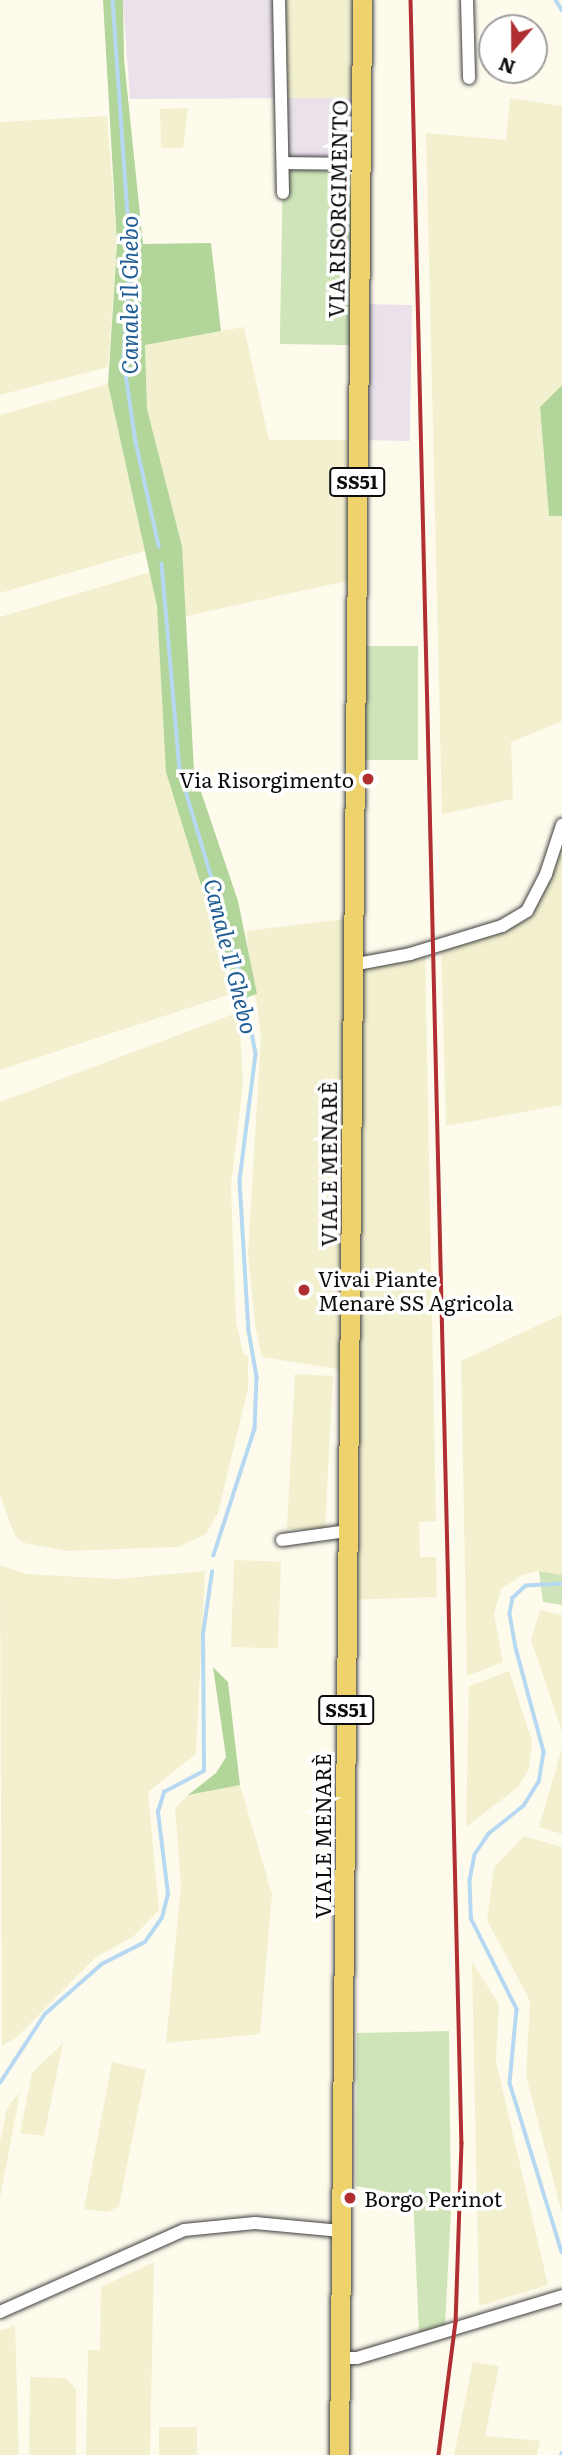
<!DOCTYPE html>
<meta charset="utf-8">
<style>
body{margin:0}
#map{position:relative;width:562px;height:2455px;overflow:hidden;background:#fefbed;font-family:Literata,serif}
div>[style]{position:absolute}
.industrial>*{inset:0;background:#eae1eb;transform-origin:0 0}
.farmland>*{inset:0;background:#f2f0cf;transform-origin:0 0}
.green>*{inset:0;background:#cfe5b9;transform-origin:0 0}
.forest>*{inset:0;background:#b2d59a}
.stream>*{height:3.5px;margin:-1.75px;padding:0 1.75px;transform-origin:1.75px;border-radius:1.75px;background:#b6d9f1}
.roads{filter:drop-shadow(0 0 2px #3f3f3f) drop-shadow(0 0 2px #3f3f3f)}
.minor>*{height:12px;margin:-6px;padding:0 6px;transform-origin:6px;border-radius:6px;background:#fff}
.primary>*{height:19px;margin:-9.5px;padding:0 9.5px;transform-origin:9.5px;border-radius:9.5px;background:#eed36d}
.rail>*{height:3.5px;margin:-1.75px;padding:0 1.75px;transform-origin:1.75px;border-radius:1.75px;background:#b22f31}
.dots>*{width:19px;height:19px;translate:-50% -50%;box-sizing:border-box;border:4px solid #fff;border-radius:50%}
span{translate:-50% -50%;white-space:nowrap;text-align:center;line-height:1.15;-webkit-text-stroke:7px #fff;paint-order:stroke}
.shield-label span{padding:2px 5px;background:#fff;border:2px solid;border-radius:5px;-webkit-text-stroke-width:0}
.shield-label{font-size:19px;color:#0c0c0c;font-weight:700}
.street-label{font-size:21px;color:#0c0c0c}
.poi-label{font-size:21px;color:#0c0c0c}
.right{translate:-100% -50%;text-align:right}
.left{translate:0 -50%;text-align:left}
.water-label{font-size:23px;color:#1f5d94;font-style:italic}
.north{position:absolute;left:478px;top:14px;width:70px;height:70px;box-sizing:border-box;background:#fff;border:2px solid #9e9e9e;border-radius:50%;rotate:200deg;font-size:19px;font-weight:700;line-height:28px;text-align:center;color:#0c0c0c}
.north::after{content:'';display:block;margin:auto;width:24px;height:32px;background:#b22f31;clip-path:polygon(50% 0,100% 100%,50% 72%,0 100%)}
</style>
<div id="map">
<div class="industrial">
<i style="clip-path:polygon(123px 0,279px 0,361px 95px,360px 164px,283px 163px,281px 98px,130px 99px)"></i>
<i style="left:359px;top:304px;width:53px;height:136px;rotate:1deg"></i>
</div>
<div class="farmland">
<i style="left:279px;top:0;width:83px;height:98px"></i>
<i style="clip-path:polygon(510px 98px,562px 106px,562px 385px,540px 407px,549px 515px,562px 516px,562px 721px,511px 742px,513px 799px,442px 814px,426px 133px,506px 140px)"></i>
<i style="clip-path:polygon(188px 108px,183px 148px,161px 148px,160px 109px)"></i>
<i style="clip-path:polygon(107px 116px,117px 244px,108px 367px,0 395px,0 122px)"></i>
<i style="clip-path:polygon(244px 327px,269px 440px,357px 440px,356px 579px,182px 617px,182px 546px,147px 409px,145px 344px)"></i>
<i style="clip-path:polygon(108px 384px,145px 551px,0 593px,0 415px)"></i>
<i style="clip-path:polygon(153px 571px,240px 991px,0 1070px,0 617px)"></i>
<i style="clip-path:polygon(554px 850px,562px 850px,562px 1105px,446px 1126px,441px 943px,527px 911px)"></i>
<i style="clip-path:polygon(353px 918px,353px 965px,425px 949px,436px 1521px,419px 1522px,420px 1557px,436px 1557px,437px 1597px,347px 1600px,349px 1371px,262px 1357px,255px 1325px,248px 1253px,261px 1035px,246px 931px)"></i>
<i style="clip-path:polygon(239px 1012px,243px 1083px,231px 1186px,236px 1321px,243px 1353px,248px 1356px,248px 1389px,218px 1513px,206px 1534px,178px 1547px,67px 1551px,24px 1543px,15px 1536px,0 1495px,0 1102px)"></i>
<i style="clip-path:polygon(562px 1314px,562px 1576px,539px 1571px,522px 1575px,501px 1589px,494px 1614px,503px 1662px,467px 1676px,461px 1361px)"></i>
<i style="left:295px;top:1374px;width:38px;height:155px;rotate:3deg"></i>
<i style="left:234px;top:1560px;width:47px;height:87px;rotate:2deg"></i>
<i style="clip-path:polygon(0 1565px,26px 1574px,117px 1579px,205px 1571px,196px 1754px,148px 1792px,159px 1910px,134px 1936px,95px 1958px,16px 2038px,2px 2046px)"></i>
<i style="clip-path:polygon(540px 1610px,562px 1615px,562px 1732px,531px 1640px)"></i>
<i style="clip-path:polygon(509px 1671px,532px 1741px,529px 1769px,518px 1787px,466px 1827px,469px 1686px)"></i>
<i style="clip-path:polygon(562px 1748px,562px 1834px,539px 1827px)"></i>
<i style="clip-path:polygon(240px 1785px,272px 1894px,260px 2034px,166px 2043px,181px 1885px,175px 1808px,188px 1795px)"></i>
<i style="clip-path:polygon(524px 1836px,562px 1847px,562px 2214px,526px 2075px,530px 2001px,487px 1920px,494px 1867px)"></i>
<i style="clip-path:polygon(472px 1962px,499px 2004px,496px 2061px,548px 2285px,479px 2306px)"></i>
<i style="clip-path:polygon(63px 2043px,44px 2136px,20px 2133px,32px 2073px)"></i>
<i style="clip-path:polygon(112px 2062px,146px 2070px,119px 2206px,108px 2212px,84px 2209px)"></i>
<i style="clip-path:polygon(20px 2092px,0 2198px,0 2143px,7px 2108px)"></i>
<i style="clip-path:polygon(154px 2262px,150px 2455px,86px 2455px,88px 2350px,100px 2350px,101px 2287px)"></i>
<i style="clip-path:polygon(15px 2325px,19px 2455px,0 2455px,0 2331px)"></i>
<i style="clip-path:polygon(473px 2362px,499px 2366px,485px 2436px,540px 2441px,537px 2455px,454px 2455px)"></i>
<i style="clip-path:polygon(30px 2377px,66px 2378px,76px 2389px,76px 2455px,29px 2455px)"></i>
<i style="left:159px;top:2427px;width:38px;height:28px"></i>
</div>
<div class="green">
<i style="left:283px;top:163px;width:77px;height:181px;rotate:1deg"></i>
<i style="left:355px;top:646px;width:63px;height:114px"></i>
<i style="clip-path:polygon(539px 1571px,562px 1575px,562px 1605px,543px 1602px)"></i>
<i style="clip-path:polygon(449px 2031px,451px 2210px,445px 2327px,419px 2334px,413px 2197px,356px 2186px,357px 2033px)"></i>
</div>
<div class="forest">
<i style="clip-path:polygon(103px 0,123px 0,124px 59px,143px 244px,211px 243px,221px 331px,145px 345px,147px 409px,182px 546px,194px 771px,238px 901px,257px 994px,237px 1001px,166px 772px,157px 606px,108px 384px,117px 244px)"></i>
<i style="clip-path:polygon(562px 385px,562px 516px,549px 516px,540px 407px)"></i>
<i style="clip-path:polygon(213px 1667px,228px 1682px,240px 1785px,188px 1795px,216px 1773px,226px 1757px)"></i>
</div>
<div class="stream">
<i style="left:113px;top:0;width:260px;rotate:86deg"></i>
<i style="left:131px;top:259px;width:101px;rotate:94deg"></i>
<i style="left:124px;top:360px;width:83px;rotate:81.7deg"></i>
<i style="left:136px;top:442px;width:107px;rotate:77.5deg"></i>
<i style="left:556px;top:0;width:12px;rotate:59deg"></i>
<i style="left:162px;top:564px;width:208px;rotate:85deg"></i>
<i style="left:180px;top:771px;width:217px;rotate:73.4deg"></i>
<i style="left:242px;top:979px;width:76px;rotate:79.4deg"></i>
<i style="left:256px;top:1054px;width:128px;rotate:97.2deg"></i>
<i style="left:240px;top:1181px;width:150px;rotate:86.6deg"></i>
<i style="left:249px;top:1331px;width:47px;rotate:80.1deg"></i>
<i style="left:257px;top:1377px;width:52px;rotate:92.2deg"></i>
<i style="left:255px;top:1429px;width:133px;rotate:108deg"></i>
<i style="left:562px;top:1584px;width:36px;rotate:177deg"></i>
<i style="left:526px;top:1586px;width:18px;rotate:137deg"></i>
<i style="left:513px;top:1598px;width:16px;rotate:101deg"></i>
<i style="left:510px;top:1614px;width:35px;rotate:80deg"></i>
<i style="left:516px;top:1648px;width:108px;rotate:74.9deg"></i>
<i style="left:544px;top:1752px;width:30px;rotate:99deg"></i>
<i style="left:539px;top:1782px;width:28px;rotate:122deg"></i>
<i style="left:524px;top:1806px;width:45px;rotate:141.3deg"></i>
<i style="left:489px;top:1834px;width:25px;rotate:124deg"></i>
<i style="left:475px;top:1855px;width:25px;rotate:101deg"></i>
<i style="left:470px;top:1880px;width:38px;rotate:88deg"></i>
<i style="left:471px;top:1918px;width:102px;rotate:63.2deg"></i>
<i style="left:517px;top:2009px;width:74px;rotate:95.4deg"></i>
<i style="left:510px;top:2083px;width:177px;rotate:72.9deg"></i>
<i style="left:0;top:2083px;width:82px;rotate:-56.9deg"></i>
<i style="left:45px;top:2014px;width:76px;rotate:-41.3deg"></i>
<i style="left:102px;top:1964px;width:48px;rotate:-27.1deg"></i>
<i style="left:145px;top:1942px;width:29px;rotate:-55deg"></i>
<i style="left:162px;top:1918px;width:25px;rotate:-76deg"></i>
<i style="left:168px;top:1894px;width:83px;rotate:-97deg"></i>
<i style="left:158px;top:1812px;width:21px;rotate:-73deg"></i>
<i style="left:164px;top:1792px;width:45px;rotate:-27.7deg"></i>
<i style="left:204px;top:1771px;width:137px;rotate:-90.4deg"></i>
<i style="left:203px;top:1634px;width:63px;rotate:-81.7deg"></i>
<i style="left:561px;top:2455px;width:2px;rotate:-63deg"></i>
</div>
<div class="roads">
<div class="minor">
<i style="left:279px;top:0;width:193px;rotate:88.8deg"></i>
<i style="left:467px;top:0;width:78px;rotate:88.5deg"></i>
<i style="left:283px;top:163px;width:77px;rotate:0.7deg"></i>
<i style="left:352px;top:965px;width:59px;rotate:-10.7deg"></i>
<i style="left:410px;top:954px;width:96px;rotate:-16.9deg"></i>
<i style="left:502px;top:926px;width:29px;rotate:-31deg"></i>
<i style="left:527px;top:911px;width:42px;rotate:-62.8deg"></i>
<i style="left:546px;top:874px;width:52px;rotate:-71.9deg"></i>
<i style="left:282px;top:1540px;width:66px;rotate:-7.9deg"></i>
<i style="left:0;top:2312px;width:201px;rotate:-24deg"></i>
<i style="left:184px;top:2230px;width:71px;rotate:-5.6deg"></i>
<i style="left:255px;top:2223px;width:86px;rotate:5.3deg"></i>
<i style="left:340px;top:2358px;width:17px"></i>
<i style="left:357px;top:2358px;width:214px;rotate:-16.8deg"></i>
</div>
<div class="primary">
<i style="left:339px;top:2455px;width:2455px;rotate:-89.46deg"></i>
</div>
</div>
<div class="rail">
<i style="left:411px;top:0;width:2144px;rotate:88.64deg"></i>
<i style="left:462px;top:2143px;width:179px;rotate:91.9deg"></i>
<i style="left:456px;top:2322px;width:134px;rotate:97.3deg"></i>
</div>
<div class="dots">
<i style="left:368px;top:779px;background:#b22f31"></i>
<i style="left:304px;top:1290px;background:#b22f31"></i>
<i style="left:350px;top:2198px;background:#b22f31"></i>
</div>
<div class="shield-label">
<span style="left:357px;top:482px">SS51</span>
<span style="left:346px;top:1710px">SS51</span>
</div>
<div class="street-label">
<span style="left:337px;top:209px;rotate:-89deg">VIA RISORGIMENTO</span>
<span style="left:328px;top:1164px;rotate:-90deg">VIALE MENARÈ</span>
<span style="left:322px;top:1836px;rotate:-90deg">VIALE MENARÈ</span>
</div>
<div class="poi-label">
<span class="right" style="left:354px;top:779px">Via Risorgimento</span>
<span class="left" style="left:318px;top:1290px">Vivai Piante<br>Menarè SS Agricola</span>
<span class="left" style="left:364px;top:2198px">Borgo Perinot</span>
</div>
<div class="water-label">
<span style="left:128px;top:295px;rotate:-90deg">Canale Il Ghebo</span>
<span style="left:232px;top:956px;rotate:76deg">Canale Il Ghebo</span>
</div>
<div class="north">N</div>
</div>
